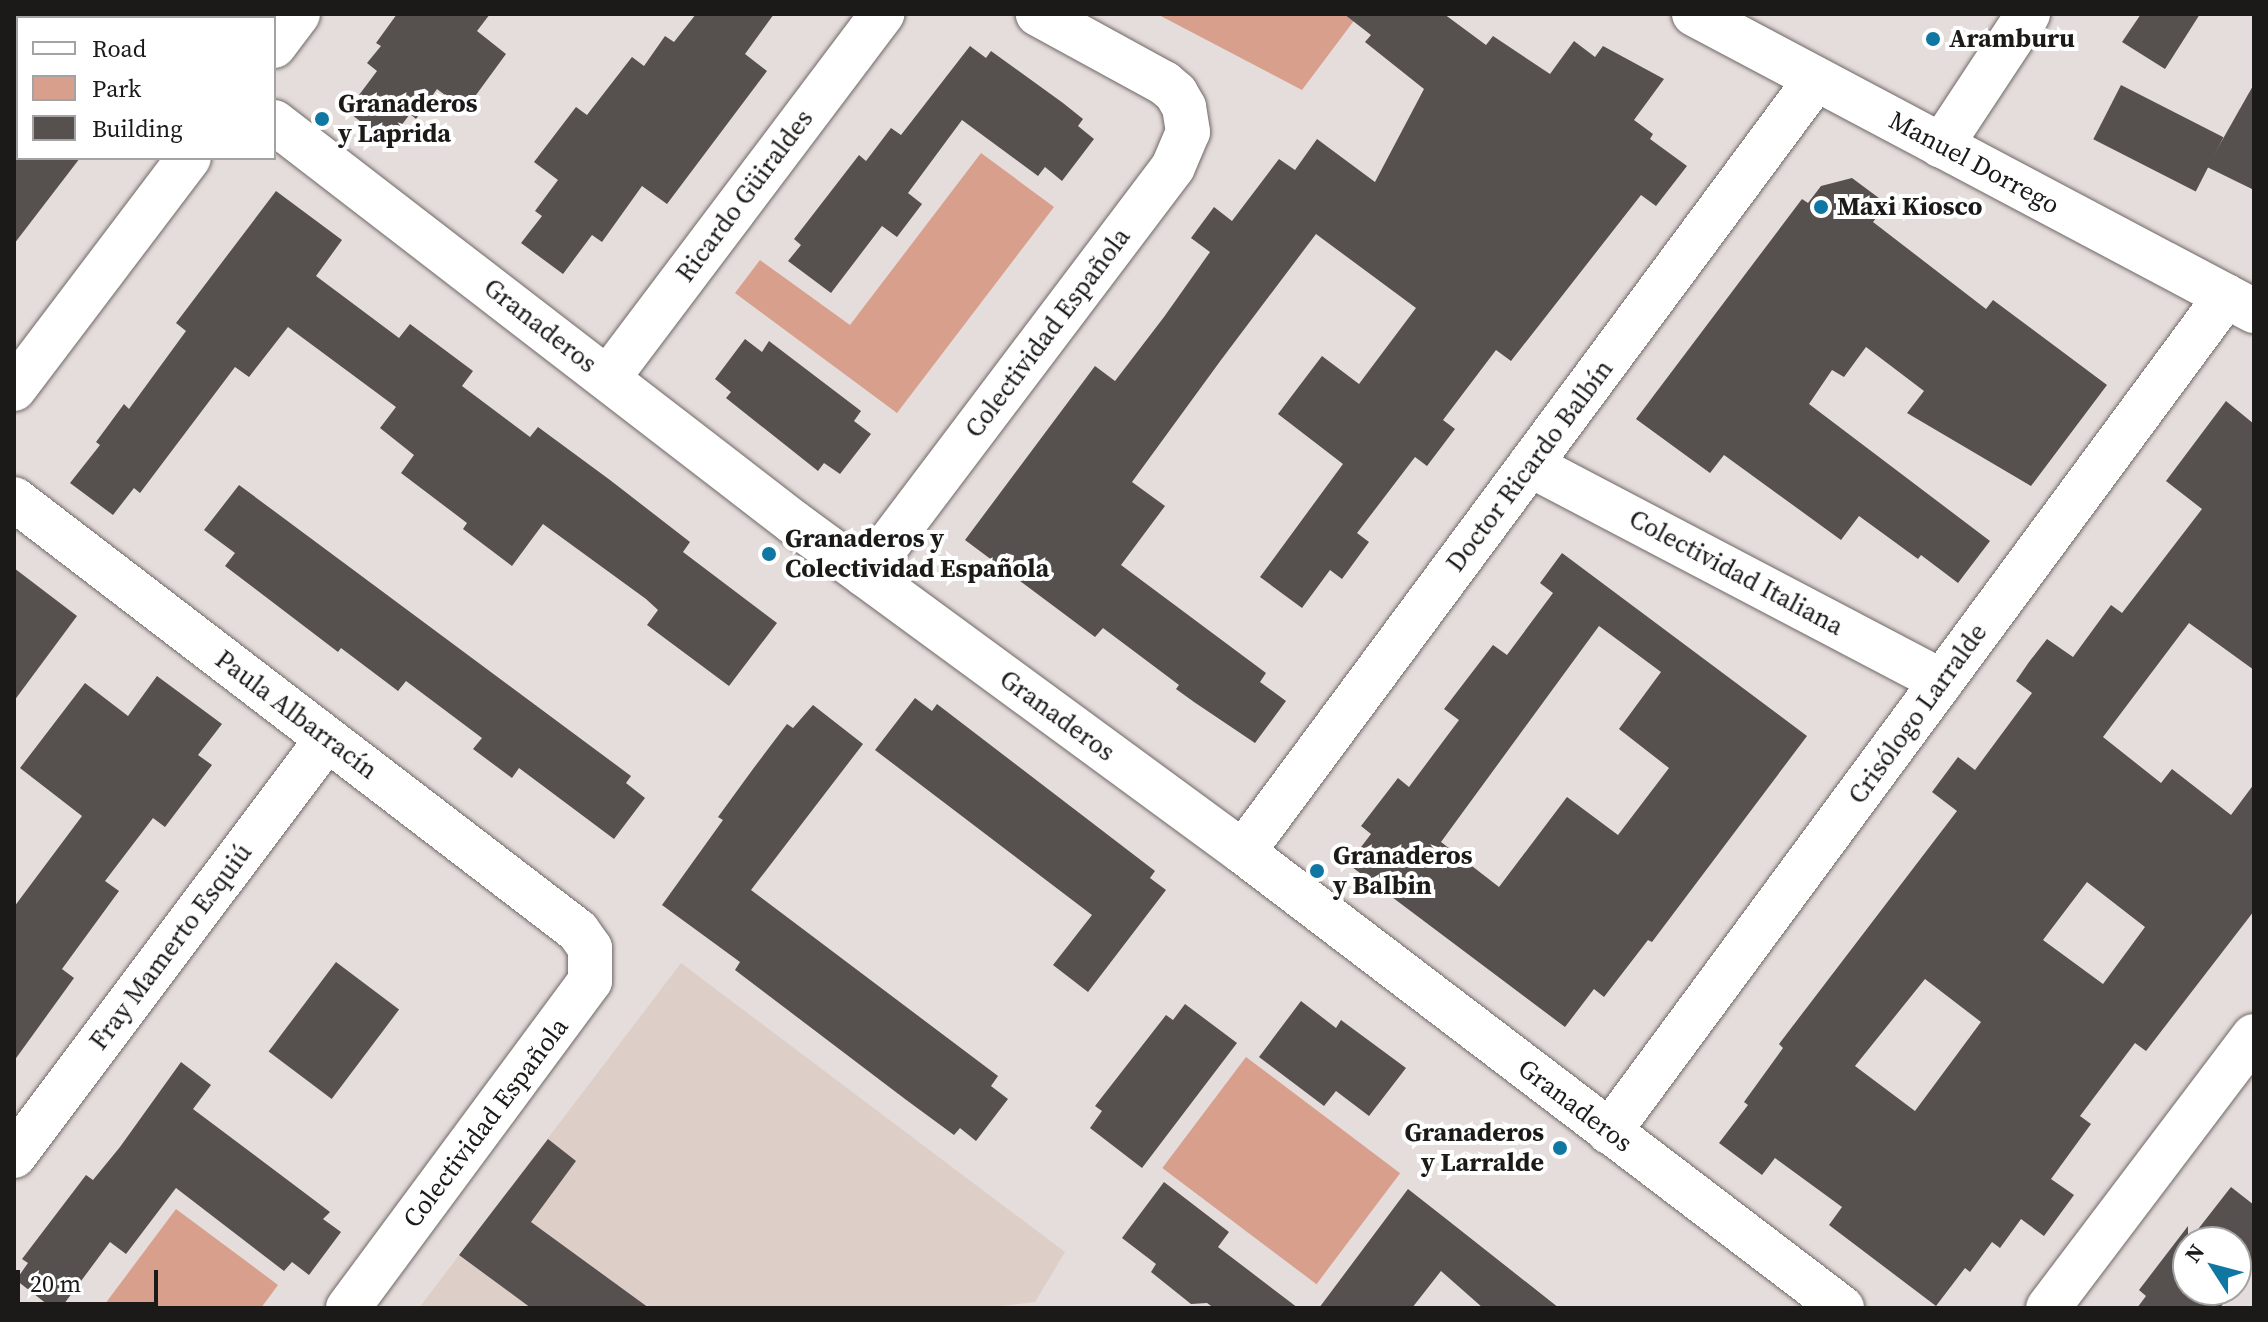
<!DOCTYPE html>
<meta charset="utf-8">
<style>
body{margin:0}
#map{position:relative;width:2268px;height:1322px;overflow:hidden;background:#e5dddb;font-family:"Source Serif 4",serif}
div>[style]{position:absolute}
.built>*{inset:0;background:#ddcec8}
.green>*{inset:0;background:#d79f8c;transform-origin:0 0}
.building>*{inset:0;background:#56504e;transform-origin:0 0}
.roads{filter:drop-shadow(0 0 2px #6f6866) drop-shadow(0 0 2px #6f6866)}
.minor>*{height:44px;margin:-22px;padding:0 22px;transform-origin:22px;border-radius:22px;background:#fff}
.dots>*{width:22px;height:22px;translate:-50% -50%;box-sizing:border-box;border:4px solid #fff;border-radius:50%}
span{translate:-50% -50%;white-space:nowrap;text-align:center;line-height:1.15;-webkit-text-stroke:8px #fff;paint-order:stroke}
.poi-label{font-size:26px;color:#1c1a19;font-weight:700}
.left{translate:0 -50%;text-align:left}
.right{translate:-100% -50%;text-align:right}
.street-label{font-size:26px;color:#1c1a19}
.frame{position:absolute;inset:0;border:16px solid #1c1a19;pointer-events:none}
.legend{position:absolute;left:16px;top:16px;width:260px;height:144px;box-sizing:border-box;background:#fff;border:2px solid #a4a3a3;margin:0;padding:10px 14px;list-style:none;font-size:24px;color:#1c1a19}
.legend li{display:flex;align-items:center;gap:16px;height:40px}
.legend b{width:40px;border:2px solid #a4a3a3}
.north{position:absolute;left:2172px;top:1226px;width:80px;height:80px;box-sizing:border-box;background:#fff;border:2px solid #a4a3a3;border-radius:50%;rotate:306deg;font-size:22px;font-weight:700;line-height:32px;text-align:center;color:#1c1a19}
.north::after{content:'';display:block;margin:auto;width:28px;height:36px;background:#1076a2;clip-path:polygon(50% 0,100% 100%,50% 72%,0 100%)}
.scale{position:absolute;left:16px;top:1270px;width:142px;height:36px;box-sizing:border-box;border:4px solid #1c1a19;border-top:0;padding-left:10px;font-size:24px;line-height:28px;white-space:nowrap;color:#1c1a19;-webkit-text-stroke:6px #fff;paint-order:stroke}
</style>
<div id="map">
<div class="built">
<i style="clip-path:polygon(681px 963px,1065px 1252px,1035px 1302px,983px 1308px,419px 1308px)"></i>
</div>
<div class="green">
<i style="clip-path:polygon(1157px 14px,1359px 14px,1302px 90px)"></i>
<i style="clip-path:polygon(981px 153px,1054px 207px,897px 413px,735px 293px,760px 260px,850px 325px)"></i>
<i style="left:1246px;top:1057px;width:193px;height:139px;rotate:37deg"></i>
<i style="clip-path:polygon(176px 1209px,278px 1285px,261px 1308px,102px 1308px)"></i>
</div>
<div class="building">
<i style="clip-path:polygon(397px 14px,490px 14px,477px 31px,506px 54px,465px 110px,437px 89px,416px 119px,410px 114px,388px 143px,347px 111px,377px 71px,367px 63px,381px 46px,376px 43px)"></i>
<i style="clip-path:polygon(696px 14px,774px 14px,745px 54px,767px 71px,667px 204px,642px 186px,602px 242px,592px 235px,563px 274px,521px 243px,542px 216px,535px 211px,558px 180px,534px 162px,576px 107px,587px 115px,632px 57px,644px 66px,665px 36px,674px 42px)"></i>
<i style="clip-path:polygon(1344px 14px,1444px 14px,1486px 45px,1493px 36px,1550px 74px,1574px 41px,1595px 57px,1603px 46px,1664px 79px,1634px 120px,1653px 134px,1650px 139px,1687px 166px,1656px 206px,1641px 195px,1511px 361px,1496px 350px,1443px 420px,1455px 429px,1427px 466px,1415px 457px,1357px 533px,1369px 542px,1342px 579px,1330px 570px,1302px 608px,1260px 577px,1343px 464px,1278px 414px,1322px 356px,1359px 384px,1416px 308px,1316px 234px,1221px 360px,1132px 482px,1165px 506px,1121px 565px,1266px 673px,1260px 682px,1286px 701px,1255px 743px,1194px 702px,1176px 689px,1179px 685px,1103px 628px,1095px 637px,965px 540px,1095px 366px,1115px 381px,1164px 317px,1210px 252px,1191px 238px,1214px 207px,1232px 221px,1279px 159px,1295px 170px,1317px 139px,1375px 182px,1424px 89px,1365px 42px,1371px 35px)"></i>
<i style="clip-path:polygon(2141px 14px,2200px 14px,2165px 69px,2122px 42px)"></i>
<i style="clip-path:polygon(970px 46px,986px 58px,991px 51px,1063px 103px,1083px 119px,1078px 126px,1094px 139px,1062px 181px,1045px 167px,1038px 176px,962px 120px,908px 193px,922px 204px,897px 237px,882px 226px,831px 293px,788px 261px,801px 245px,794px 239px,859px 155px,866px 161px,891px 128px,901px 135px)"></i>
<i style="clip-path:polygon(2254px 84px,2254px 190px,2207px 167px)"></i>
<i style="left:2121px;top:85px;width:115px;height:61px;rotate:27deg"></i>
<i style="clip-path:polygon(14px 158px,80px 158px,14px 244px)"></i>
<i style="clip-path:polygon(1852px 178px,1887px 204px,1873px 222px,1986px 309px,1993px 300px,2107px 385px,2031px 486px,1907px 413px,1924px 391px,1866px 347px,1844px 377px,1832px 370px,1809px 404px,1990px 541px,1958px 583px,1921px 555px,1918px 559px,1859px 516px,1841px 540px,1724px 455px,1710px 473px,1636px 419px,1802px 199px,1808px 203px,1821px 186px)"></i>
<i style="clip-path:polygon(276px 191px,342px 240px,316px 276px,399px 338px,410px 324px,473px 371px,462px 386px,530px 437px,538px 427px,610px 480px,690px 542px,683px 552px,777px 623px,729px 686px,647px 625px,658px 610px,646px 599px,543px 524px,512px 566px,463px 529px,467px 523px,401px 473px,414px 455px,380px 428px,396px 407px,288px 327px,249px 377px,235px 367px,140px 493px,134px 488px,113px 515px,70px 483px,100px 445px,96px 442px,124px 404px,129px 409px,186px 331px,176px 323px)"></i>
<i style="clip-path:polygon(745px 339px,762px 352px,769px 341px,861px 411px,854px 421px,871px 434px,840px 474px,824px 463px,818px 471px,726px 398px,731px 392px,715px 379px)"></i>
<i style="clip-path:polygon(evenodd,2226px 401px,2254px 424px,2254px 670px,2189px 623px,2103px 737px,2161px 783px,2172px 769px,2231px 815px,2254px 784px,2254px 911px,2146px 1051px,2135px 1043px,2080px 1116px,2091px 1124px,2051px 1179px,2074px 1195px,2044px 1236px,2021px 1219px,2000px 1248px,1992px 1242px,1970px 1272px,1965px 1268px,1936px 1306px,1829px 1225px,1842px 1207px,1775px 1158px,1762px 1175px,1719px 1143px,1748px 1105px,1744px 1102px,1783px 1048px,1779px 1044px,1957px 811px,1932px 792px,1958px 757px,1975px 770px,2032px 693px,2016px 681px,2029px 662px,2047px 639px,2073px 657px,2111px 605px,2122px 613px,2202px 509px,2166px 481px,2226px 401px,2087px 882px,2145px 927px,2103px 984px,2043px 940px,2087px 882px,2226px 401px,1925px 979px,1981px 1022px,1915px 1111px,1855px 1066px,1925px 979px)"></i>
<i style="clip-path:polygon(239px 485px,631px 776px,626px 783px,645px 798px,614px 839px,519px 768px,512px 778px,473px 749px,482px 738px,406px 681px,398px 691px,341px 648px,338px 652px,225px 566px,235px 553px,204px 530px)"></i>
<i style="clip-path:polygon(evenodd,1562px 553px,1807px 736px,1652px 942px,1648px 940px,1604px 997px,1594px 989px,1565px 1027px,1348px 864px,1371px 834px,1361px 826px,1398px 778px,1409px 787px,1459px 720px,1444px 709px,1493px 645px,1507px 655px,1553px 593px,1540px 583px,1562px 553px,1599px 626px,1661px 672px,1619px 729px,1669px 768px,1618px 835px,1567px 797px,1499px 887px,1441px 842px,1599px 626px)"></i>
<i style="clip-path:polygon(14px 568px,77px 616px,14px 701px)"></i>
<i style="clip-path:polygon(157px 676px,222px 724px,198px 755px,212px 765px,165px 827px,153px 818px,105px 881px,119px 891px,62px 969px,74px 978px,14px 1061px,14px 907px,82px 816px,20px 768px,85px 683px,128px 716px)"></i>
<i style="clip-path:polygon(915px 698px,932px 711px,937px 704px,1155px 871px,1150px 878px,1166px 890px,1088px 992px,1053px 965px,1092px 915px,875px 750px)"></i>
<i style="clip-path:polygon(813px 705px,863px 744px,751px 890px,998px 1076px,991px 1086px,1008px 1099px,976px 1141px,960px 1128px,954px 1135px,905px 1099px,735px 970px,740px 962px,662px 905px,723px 820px,718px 817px,753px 769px,787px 724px,793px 728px)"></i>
<i style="left:336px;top:962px;width:79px;height:112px;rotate:37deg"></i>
<i style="clip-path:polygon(1301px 1001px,1336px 1028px,1341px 1020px,1406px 1068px,1369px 1116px,1336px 1091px,1324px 1106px,1259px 1057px)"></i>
<i style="clip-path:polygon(1185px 1004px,1237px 1043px,1142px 1168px,1090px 1128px,1102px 1111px,1095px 1106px,1166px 1015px,1173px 1020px)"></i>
<i style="clip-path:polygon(181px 1062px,211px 1085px,193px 1109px,330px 1212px,323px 1219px,341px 1232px,309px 1275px,292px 1262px,284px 1271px,176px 1188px,126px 1254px,110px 1242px,61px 1308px,52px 1308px,16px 1280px,28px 1263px,22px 1259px,86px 1175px,93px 1180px,120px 1147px)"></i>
<i style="clip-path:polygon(548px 1139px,576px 1161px,531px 1222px,649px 1308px,531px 1308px,459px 1255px)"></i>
<i style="clip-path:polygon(1164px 1182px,1229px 1232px,1218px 1247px,1298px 1308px,1214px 1308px,1207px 1303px,1191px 1304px,1151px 1272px,1156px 1264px,1122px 1238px)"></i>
<i style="clip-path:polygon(2231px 1187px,2254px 1205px,2254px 1262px,2236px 1286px,2236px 1242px,2188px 1242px)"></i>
<i style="clip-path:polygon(1408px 1189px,1445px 1218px,1559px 1308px,1483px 1308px,1441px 1271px,1412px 1308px,1319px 1308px)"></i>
<i style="clip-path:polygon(2188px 1226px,2188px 1290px,2233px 1290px,2220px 1308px,2137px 1308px,2146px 1296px,2139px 1290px)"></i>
</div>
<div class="roads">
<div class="minor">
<i style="left:1694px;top:14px;width:634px;rotate:27.94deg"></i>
<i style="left:274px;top:46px;width:40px;rotate:-53deg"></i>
<i style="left:274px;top:122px;width:655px;rotate:37.62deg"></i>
<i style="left:793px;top:522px;width:558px;rotate:36.25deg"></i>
<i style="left:1243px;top:852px;width:753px;rotate:37.28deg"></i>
<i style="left:1941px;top:146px;width:158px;rotate:-56.6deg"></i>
<i style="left:608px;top:378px;width:456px;rotate:-53deg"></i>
<i style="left:14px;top:389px;width:290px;rotate:-52.9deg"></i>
<i style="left:1530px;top:465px;width:465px;rotate:27.7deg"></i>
<i style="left:14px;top:499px;width:710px;rotate:37.45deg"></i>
<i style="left:578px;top:931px;width:21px;rotate:55deg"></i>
<i style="left:590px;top:948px;width:33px;rotate:90deg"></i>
<i style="left:590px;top:981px;width:407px;rotate:126.5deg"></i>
<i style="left:865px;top:575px;width:511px;rotate:-52.95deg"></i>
<i style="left:1173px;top:167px;width:38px;rotate:-67deg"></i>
<i style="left:1188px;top:132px;width:25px;rotate:-99deg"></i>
<i style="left:1184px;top:107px;width:16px;rotate:-120deg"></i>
<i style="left:1176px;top:93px;width:16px;rotate:-140deg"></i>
<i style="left:1164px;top:83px;width:144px;rotate:-151.3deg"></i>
<i style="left:1243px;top:852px;width:962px;rotate:-53.45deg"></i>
<i style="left:1609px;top:1132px;width:1039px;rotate:-53.57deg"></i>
<i style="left:14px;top:1156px;width:521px;rotate:-53.11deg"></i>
<i style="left:2048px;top:1308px;width:341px;rotate:-52.9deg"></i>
</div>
</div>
<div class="dots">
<i style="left:1933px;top:39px;background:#1076a2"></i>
<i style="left:322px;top:119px;background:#1076a2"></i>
<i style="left:1821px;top:207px;background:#1076a2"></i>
<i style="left:769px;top:554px;background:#1076a2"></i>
<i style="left:1317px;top:871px;background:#1076a2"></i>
<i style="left:1560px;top:1148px;background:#1076a2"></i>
</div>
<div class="poi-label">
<span class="left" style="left:1949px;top:39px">Aramburu</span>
<span class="left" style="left:338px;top:119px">Granaderos<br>y Laprida</span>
<span class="left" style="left:1837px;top:207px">Maxi Kiosco</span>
<span class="left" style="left:785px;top:554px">Granaderos y<br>Colectividad Española</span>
<span class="left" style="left:1333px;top:871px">Granaderos<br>y Balbin</span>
<span class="right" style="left:1544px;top:1148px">Granaderos<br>y Larralde</span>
</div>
<div class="street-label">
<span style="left:1974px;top:163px;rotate:28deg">Manuel Dorrego</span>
<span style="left:745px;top:196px;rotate:-53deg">Ricardo Güiraldes</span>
<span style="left:540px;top:326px;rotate:38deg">Granaderos</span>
<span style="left:1048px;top:333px;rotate:-53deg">Colectividad Española</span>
<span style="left:1530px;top:466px;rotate:-53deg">Doctor Ricardo Balbín</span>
<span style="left:1736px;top:573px;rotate:28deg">Colectividad Italiana</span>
<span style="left:1918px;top:714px;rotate:-54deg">Crisólogo Larralde</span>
<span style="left:296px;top:715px;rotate:37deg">Paula Albarracín</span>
<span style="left:1057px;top:716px;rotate:36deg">Granaderos</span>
<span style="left:171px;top:947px;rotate:-53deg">Fray Mamerto Esquiú</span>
<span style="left:1575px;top:1106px;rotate:37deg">Granaderos</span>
<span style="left:486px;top:1123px;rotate:-53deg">Colectividad Española</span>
</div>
<div class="frame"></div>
<ul class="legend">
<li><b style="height:10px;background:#fff"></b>Road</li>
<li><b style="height:22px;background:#d79f8c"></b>Park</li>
<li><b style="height:22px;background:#56504e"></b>Building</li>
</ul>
<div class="north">N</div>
<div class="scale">20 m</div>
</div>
